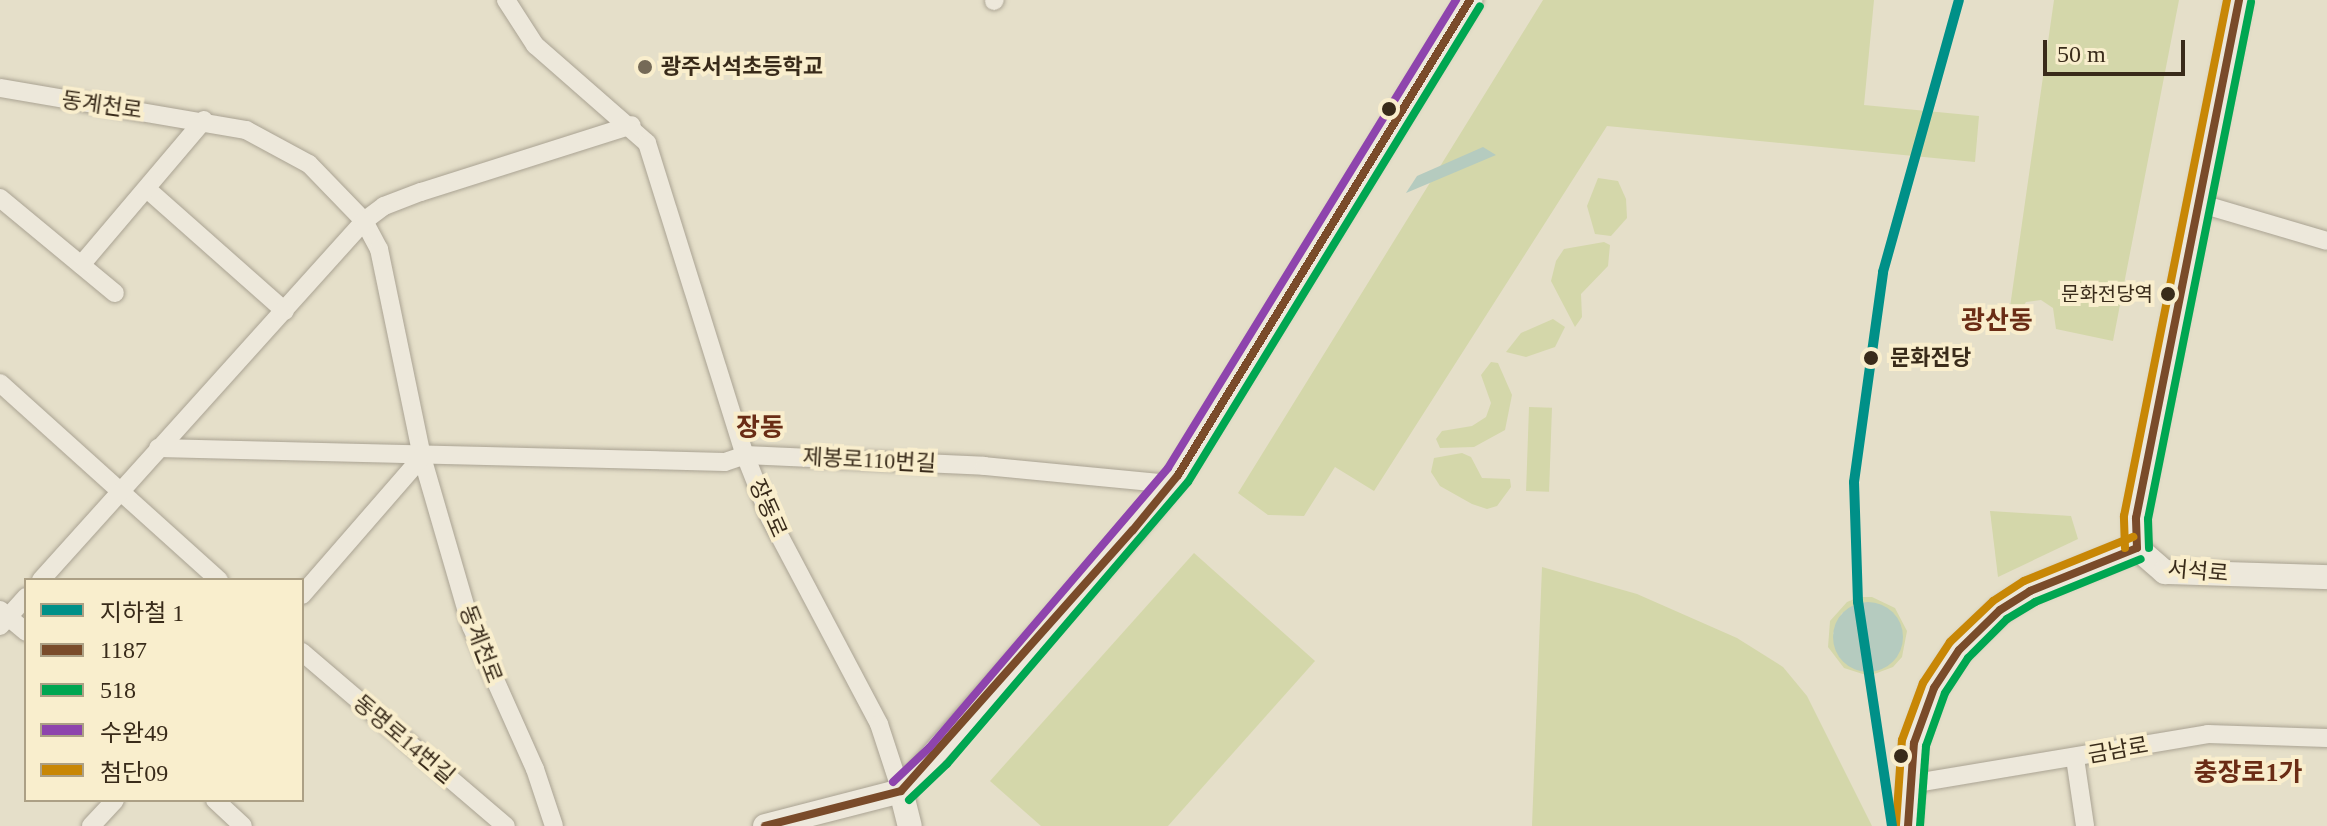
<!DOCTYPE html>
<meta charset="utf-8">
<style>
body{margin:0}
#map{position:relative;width:2327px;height:826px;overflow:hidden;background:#e5dfc9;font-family:"Times New Roman","Noto Sans KR",serif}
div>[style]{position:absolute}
.green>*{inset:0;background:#d4d7aa;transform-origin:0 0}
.water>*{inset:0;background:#b5cbbf}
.round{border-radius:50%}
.roads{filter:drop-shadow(0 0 2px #aaa393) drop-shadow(0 0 2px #aaa393)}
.minor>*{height:18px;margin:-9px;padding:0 9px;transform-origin:9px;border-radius:9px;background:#ede8db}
.tertiary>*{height:24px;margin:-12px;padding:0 12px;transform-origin:12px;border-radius:12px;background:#ede8db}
.bus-1>*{height:8px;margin:-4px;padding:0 4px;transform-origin:4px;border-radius:4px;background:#7a4b2a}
.bus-2>*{height:8px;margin:-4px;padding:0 4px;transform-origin:4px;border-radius:4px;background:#00a651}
.bus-3>*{height:8px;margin:-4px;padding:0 4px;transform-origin:4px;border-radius:4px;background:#8e44ad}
.bus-4>*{height:8px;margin:-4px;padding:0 4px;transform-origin:4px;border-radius:4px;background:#c88706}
.metro-1>*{height:10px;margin:-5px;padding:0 5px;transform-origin:5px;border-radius:5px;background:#009088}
.dots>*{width:22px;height:22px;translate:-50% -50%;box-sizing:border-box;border:4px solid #f9eecd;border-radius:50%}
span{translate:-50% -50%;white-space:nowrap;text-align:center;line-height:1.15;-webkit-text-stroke:8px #f9eecd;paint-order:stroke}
.bus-label{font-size:20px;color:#392b1a}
.right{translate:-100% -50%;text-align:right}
.poi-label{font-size:22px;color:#392b1a;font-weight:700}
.left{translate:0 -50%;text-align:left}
.street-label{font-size:22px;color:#392b1a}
.stop-label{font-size:22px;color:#392b1a;font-weight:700}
.quarter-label{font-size:26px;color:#6a2c15;font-weight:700}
.legend{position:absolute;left:24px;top:578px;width:280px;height:224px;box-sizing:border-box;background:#f9eecd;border:2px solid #aca085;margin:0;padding:10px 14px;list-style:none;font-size:24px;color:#392b1a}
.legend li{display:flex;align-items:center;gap:16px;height:40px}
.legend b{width:40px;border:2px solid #aca085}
.scale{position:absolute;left:2043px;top:40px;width:142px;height:36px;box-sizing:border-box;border:4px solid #392b1a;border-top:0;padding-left:10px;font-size:24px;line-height:28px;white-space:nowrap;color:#392b1a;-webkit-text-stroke:6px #f9eecd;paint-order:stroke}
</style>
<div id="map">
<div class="green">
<i style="clip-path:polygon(1543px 0,1874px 0,1864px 105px,1979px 116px,1975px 162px,1607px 126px,1374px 491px,1335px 467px,1304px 516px,1268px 515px,1238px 493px)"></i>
<i style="clip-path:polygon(2054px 0,2179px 0,2113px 341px,2056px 329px,2053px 308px,2041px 300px,2026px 302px,2013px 322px,2008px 321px)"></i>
<i style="clip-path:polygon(1598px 178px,1618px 181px,1626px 199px,1627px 218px,1611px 236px,1595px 234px,1587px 206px)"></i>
<i style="clip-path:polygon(1604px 242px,1610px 245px,1608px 266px,1581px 294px,1582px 317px,1575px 327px,1551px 281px,1556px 261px,1564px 249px)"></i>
<i style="clip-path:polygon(1553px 319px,1565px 327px,1555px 347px,1526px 357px,1506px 352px,1521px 333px)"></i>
<i style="clip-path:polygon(1491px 362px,1498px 363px,1512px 395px,1505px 430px,1474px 447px,1440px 448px,1436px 439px,1442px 431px,1472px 426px,1486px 417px,1491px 403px,1481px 375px)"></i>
<i style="left:1529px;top:407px;width:23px;height:84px;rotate:2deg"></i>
<i style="clip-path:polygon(1462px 453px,1471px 457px,1482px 478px,1510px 479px,1511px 487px,1497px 506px,1487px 509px,1472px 504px,1440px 486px,1431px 472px,1434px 458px)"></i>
<i style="clip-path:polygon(1990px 511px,2071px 516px,2078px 539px,1998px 577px)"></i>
<i style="clip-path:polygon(1194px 553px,1315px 661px,1168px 826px,1041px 826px,990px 781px)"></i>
<i style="clip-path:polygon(1542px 567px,1637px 594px,1737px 638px,1783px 667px,1807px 696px,1872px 826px,1532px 826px)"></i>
<i style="clip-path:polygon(evenodd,1859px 597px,1872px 597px,1895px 608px,1907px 631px,1902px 657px,1893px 667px,1869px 676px,1844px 668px,1828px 647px,1830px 621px,1847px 602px,1859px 597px,1862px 602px,1893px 613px,1902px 645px,1833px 634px,1842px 613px,1862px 602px)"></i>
</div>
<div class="water">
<i style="clip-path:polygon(1483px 147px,1496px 155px,1406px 193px,1417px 176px)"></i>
<i class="round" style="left:1833px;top:602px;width:70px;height:70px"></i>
</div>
<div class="roads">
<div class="minor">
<i style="left:506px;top:0;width:54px;rotate:57.2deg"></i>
<i style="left:535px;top:45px;width:149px;rotate:41.2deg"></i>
<i style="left:647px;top:143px;width:327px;rotate:72.6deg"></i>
<i style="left:745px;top:455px;width:68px;rotate:68.4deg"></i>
<i style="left:770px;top:518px;width:233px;rotate:62.1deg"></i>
<i style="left:879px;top:724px;width:71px;rotate:71.8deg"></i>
<i style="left:994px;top:1px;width:1px;rotate:-45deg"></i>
<i style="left:0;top:88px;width:250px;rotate:9.7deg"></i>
<i style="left:246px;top:130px;width:72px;rotate:28.4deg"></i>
<i style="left:309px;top:164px;width:79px;rotate:46deg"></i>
<i style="left:364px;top:221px;width:32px;rotate:62deg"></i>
<i style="left:379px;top:249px;width:212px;rotate:78.3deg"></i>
<i style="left:422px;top:457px;width:176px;rotate:73.8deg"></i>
<i style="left:471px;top:626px;width:157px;rotate:65.9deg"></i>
<i style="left:535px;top:769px;width:60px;rotate:71.6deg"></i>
<i style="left:147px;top:189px;width:184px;rotate:41.5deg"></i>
<i style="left:0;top:198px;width:149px;rotate:39.6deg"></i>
<i style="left:2198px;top:203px;width:134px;rotate:16.4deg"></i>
<i style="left:81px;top:265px;width:190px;rotate:-49.7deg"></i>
<i style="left:0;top:383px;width:295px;rotate:42deg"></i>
<i style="left:158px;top:448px;width:567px;rotate:1.41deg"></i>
<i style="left:725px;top:462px;width:21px;rotate:-19deg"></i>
<i style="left:745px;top:455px;width:239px;rotate:2.6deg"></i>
<i style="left:984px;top:466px;width:188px;rotate:5.5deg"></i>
<i style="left:41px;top:580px;width:483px;rotate:-48deg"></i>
<i style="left:364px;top:221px;width:25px;rotate:-37deg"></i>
<i style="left:384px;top:206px;width:40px;rotate:-21deg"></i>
<i style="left:421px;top:192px;width:221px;rotate:-17.6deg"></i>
<i style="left:302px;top:595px;width:183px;rotate:-49deg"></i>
<i style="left:0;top:610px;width:34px;rotate:40deg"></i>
<i style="left:0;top:626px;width:39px;rotate:-48deg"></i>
<i style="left:302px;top:652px;width:268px;rotate:40.5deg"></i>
<i style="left:2075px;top:758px;width:69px;rotate:81.6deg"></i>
<i style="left:1910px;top:784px;width:302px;rotate:-9.5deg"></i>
<i style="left:2208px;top:734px;width:119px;rotate:1.9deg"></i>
<i style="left:215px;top:800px;width:38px;rotate:43deg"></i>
<i style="left:91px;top:826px;width:35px;rotate:-47deg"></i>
</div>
<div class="tertiary">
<i style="left:2137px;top:548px;width:30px;rotate:-92deg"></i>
<i style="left:2136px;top:518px;width:528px;rotate:-78.75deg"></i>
<i style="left:2137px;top:548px;width:37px;rotate:41deg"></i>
<i style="left:2165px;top:572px;width:162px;rotate:1.8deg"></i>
<i style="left:901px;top:791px;width:36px;rotate:76deg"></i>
<i style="left:765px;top:826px;width:140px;rotate:-14.4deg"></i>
<i style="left:901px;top:791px;width:349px;rotate:-48.4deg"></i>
<i style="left:1133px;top:530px;width:71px;rotate:-50.7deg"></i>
<i style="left:1178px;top:475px;width:558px;rotate:-58.42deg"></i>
<i style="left:1908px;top:826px;width:83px;rotate:-85.9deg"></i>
<i style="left:1914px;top:743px;width:59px;rotate:-70deg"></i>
<i style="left:1934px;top:688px;width:45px;rotate:-56.7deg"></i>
<i style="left:1959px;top:650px;width:57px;rotate:-44.3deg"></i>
<i style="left:2000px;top:610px;width:36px;rotate:-32deg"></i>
<i style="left:2030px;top:591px;width:115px;rotate:-21.9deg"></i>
</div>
</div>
<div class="bus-1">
<i style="left:2137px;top:548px;width:30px;rotate:-92deg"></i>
<i style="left:2136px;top:518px;width:528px;rotate:-78.75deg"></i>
<i style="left:765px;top:826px;width:140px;rotate:-14.4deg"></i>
<i style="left:901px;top:791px;width:349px;rotate:-48.4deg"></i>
<i style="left:1133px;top:530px;width:71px;rotate:-50.7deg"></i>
<i style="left:1178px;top:475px;width:558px;rotate:-58.42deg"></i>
<i style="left:1908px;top:826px;width:83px;rotate:-85.9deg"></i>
<i style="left:1914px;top:743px;width:59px;rotate:-70deg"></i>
<i style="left:1934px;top:688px;width:45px;rotate:-56.7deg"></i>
<i style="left:1959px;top:650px;width:57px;rotate:-44.3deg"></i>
<i style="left:2000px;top:610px;width:36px;rotate:-32deg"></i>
<i style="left:2030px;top:591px;width:115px;rotate:-21.9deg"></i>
</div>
<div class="bus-2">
<i style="left:2149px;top:548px;width:29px;rotate:-92deg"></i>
<i style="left:2148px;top:519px;width:527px;rotate:-78.73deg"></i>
<i style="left:909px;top:800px;width:52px;rotate:-43.5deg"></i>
<i style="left:947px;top:764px;width:371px;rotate:-49.5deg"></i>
<i style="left:1188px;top:482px;width:558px;rotate:-58.47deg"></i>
<i style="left:1920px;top:826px;width:80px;rotate:-85.7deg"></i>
<i style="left:1926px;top:746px;width:56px;rotate:-70.3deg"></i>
<i style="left:1945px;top:693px;width:42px;rotate:-56.7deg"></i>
<i style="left:1968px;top:658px;width:55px;rotate:-45deg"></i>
<i style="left:2007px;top:619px;width:33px;rotate:-31deg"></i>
<i style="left:2035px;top:602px;width:114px;rotate:-22.1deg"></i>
</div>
<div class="bus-3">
<i style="left:893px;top:782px;width:50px;rotate:-43.4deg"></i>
<i style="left:929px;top:748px;width:368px;rotate:-49.5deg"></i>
<i style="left:1168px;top:468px;width:550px;rotate:-58.39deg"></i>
</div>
<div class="bus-4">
<i style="left:2125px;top:548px;width:32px;rotate:-92deg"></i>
<i style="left:2124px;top:516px;width:526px;rotate:-78.71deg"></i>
<i style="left:1896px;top:825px;width:85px;rotate:-86deg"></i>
<i style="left:1902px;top:740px;width:61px;rotate:-69.8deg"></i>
<i style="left:1923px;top:683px;width:49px;rotate:-56.6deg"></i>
<i style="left:1950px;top:642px;width:59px;rotate:-43.6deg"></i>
<i style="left:1993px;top:601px;width:37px;rotate:-33deg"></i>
<i style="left:2024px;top:581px;width:118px;rotate:-22deg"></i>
</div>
<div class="metro-1">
<i style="left:1892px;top:826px;width:227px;rotate:-98.6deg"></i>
<i style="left:1858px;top:602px;width:120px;rotate:-91.9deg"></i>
<i style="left:1854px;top:482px;width:212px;rotate:-82.1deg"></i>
<i style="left:1883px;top:272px;width:282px;rotate:-74.4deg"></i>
</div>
<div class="dots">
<i style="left:645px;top:67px;background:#756a57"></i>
<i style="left:1389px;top:109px;background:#392b1a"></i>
<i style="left:2168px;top:294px;background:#392b1a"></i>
<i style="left:1871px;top:358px;background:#392b1a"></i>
<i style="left:1901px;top:756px;background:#392b1a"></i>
</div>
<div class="bus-label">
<span class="right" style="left:2153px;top:294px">문화전당역</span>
</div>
<div class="poi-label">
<span class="left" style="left:661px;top:67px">광주서석초등학교</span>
</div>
<div class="street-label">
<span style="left:102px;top:105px;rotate:8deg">동계천로</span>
<span style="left:869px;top:460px;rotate:3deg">제봉로110번길</span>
<span style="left:768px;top:508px;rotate:66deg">장동로</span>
<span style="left:2198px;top:571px;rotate:5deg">서석로</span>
<span style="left:481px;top:644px;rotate:69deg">동계천로</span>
<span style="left:404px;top:739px;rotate:40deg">동명로14번길</span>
<span style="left:2118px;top:750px;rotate:-10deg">금남로</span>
</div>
<div class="stop-label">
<span class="left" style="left:1890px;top:358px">문화전당</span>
</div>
<div class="quarter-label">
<span style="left:1997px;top:321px">광산동</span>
<span style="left:760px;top:428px">장동</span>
<span style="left:2248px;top:773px">충장로1가</span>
</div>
<ul class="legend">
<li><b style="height:10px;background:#009088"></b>지하철 1</li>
<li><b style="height:10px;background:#7a4b2a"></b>1187</li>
<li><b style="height:10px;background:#00a651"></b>518</li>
<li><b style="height:10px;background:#8e44ad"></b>수완49</li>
<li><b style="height:10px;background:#c88706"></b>첨단09</li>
</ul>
<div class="scale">50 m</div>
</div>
